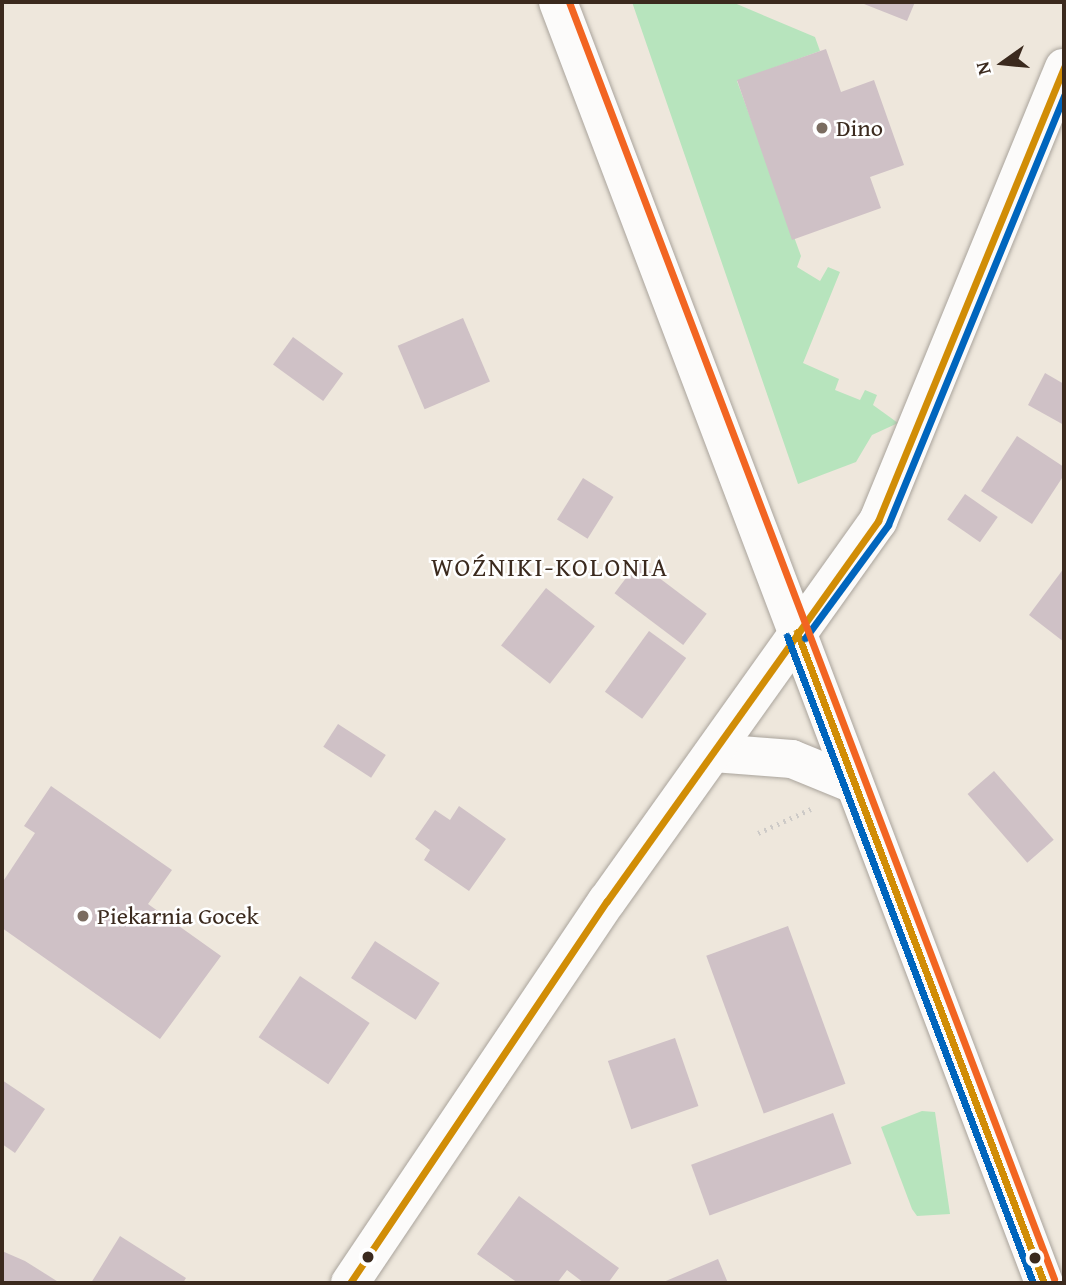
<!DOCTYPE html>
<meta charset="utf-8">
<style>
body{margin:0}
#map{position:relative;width:1066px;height:1285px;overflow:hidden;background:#eee7dc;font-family:"Gentium Book Plus",serif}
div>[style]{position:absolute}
.green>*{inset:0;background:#b7e4bd}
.building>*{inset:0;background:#cfc1c6;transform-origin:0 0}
.path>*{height:4.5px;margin-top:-2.25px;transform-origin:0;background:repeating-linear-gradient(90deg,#cdcac7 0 2px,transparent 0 7px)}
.roads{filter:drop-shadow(0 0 2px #aaa49c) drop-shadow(0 0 2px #aaa49c)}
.secondary>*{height:38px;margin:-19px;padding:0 19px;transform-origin:19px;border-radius:19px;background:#fcfbfa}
.primary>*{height:38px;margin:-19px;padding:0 19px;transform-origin:19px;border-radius:19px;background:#fcfbfa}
.bus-1>*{height:7px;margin:-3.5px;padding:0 3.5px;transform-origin:3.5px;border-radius:3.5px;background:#d18d06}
.bus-2>*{height:7px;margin:-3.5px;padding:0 3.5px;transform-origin:3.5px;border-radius:3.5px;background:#0065bd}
.bus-3>*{height:7px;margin:-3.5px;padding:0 3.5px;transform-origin:3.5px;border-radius:3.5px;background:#f26522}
.dots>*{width:19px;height:19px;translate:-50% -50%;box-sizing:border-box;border:4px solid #fff;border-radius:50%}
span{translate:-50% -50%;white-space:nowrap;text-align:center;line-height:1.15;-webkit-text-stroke:5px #fff;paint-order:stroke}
.poi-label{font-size:24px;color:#3b2a1e}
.left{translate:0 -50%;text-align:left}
.neighbourhood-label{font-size:26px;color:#3b2a1e;letter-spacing:2px}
.frame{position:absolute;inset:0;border:4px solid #3b2a1e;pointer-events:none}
.north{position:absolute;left:968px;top:28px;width:70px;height:70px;-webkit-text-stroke:5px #fff;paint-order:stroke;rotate:255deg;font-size:19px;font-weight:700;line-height:28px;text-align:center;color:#3b2a1e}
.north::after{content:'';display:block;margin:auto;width:24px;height:32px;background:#3b2a1e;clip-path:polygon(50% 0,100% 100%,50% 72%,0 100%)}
</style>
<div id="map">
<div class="green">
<i style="clip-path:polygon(632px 2px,732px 2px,815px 37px,820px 51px,737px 81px,801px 256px,797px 267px,820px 281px,828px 267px,840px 272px,803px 363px,839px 379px,835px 390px,860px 400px,865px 390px,877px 395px,873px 405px,898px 423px,872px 435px,856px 462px,798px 484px)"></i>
<i style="clip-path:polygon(922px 1111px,935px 1112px,950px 1214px,917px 1216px,912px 1209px,881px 1127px)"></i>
</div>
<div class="building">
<i style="clip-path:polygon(859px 2px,915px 2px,907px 21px)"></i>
<i style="clip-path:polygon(826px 49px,841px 92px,874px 80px,904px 165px,870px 177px,881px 208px,792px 240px,737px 80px)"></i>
<i style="left:463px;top:318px;width:69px;height:71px;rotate:67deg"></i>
<i style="left:293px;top:337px;width:62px;height:34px;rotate:36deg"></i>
<i style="clip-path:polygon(1045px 373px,1064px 384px,1064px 425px,1028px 405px)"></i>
<i style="clip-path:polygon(1017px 436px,1064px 467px,1064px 475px,1032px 524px,981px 491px)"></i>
<i style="left:583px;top:478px;width:36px;height:49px;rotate:32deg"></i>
<i style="left:965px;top:494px;width:40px;height:31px;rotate:35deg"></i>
<i style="left:638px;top:562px;width:86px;height:39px;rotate:37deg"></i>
<i style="clip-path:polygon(1064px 568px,1064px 642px,1029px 615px)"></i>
<i style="left:546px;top:588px;width:62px;height:73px;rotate:38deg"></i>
<i style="left:649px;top:631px;width:46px;height:75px;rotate:36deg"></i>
<i style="left:338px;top:724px;width:57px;height:27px;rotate:33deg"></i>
<i style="left:994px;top:771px;width:91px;height:35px;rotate:49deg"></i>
<i style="clip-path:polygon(51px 786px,172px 870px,148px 904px,221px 956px,160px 1039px,2px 928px,2px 883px,35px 833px,24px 826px)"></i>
<i style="clip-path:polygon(459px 806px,506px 839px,469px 891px,424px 860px,430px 850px,415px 839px,435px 810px,450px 820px)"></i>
<i style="left:788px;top:926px;width:168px;height:87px;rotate:70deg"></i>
<i style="left:375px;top:941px;width:77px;height:44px;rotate:33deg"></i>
<i style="left:300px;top:976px;width:84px;height:74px;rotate:34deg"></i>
<i style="left:675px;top:1038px;width:72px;height:71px;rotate:71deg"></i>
<i style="clip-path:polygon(2px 1080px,45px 1109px,15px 1153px,2px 1144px)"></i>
<i style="left:833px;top:1113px;width:54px;height:151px;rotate:70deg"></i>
<i style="clip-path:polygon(519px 1196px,619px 1268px,608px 1283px,584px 1283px,567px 1270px,557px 1283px,518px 1283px,477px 1254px)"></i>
<i style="clip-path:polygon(120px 1236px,186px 1278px,183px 1283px,91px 1283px)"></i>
<i style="clip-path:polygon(2px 1251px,25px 1261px,60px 1283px,2px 1281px)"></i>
<i style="clip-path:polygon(718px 1259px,728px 1283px,661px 1283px)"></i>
</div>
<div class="path">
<i style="left:758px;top:833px;width:58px;rotate:-24.4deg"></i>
</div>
<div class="roads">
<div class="secondary">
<i style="left:714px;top:753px;width:78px;rotate:4.4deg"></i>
<i style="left:792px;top:759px;width:66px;rotate:22.3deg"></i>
<i style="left:350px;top:1283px;width:460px;rotate:-56.1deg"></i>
<i style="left:607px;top:901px;width:467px;rotate:-54.5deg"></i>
<i style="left:878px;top:521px;width:490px;rotate:-67.7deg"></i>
</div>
<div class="primary">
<i style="left:558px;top:2px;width:1370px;rotate:69.22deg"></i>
</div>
</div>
<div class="bus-1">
<i style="left:797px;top:632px;width:696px;rotate:69.22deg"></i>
<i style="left:350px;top:1283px;width:460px;rotate:-56.1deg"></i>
<i style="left:607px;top:901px;width:467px;rotate:-54.5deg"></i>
<i style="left:878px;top:521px;width:490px;rotate:-67.7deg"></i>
</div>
<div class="bus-2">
<i style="left:787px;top:636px;width:692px;rotate:69.18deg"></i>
<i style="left:805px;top:638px;width:140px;rotate:-53.7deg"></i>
<i style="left:888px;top:525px;width:465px;rotate:-67.7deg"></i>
</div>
<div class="bus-3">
<i style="left:569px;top:2px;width:1366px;rotate:69.2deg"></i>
</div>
<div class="dots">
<i style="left:822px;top:128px;background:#7a6c60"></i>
<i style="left:83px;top:916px;background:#7a6c60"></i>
<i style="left:368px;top:1257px;background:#3b2a1e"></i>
<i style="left:1035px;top:1258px;background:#3b2a1e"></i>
</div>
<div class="poi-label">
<span class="left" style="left:836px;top:128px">Dino</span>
<span class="left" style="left:97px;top:916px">Piekarnia Gocek</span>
</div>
<div class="neighbourhood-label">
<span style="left:550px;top:567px">WOŹNIKI-KOLONIA</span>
</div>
<div class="frame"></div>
<div class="north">N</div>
</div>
